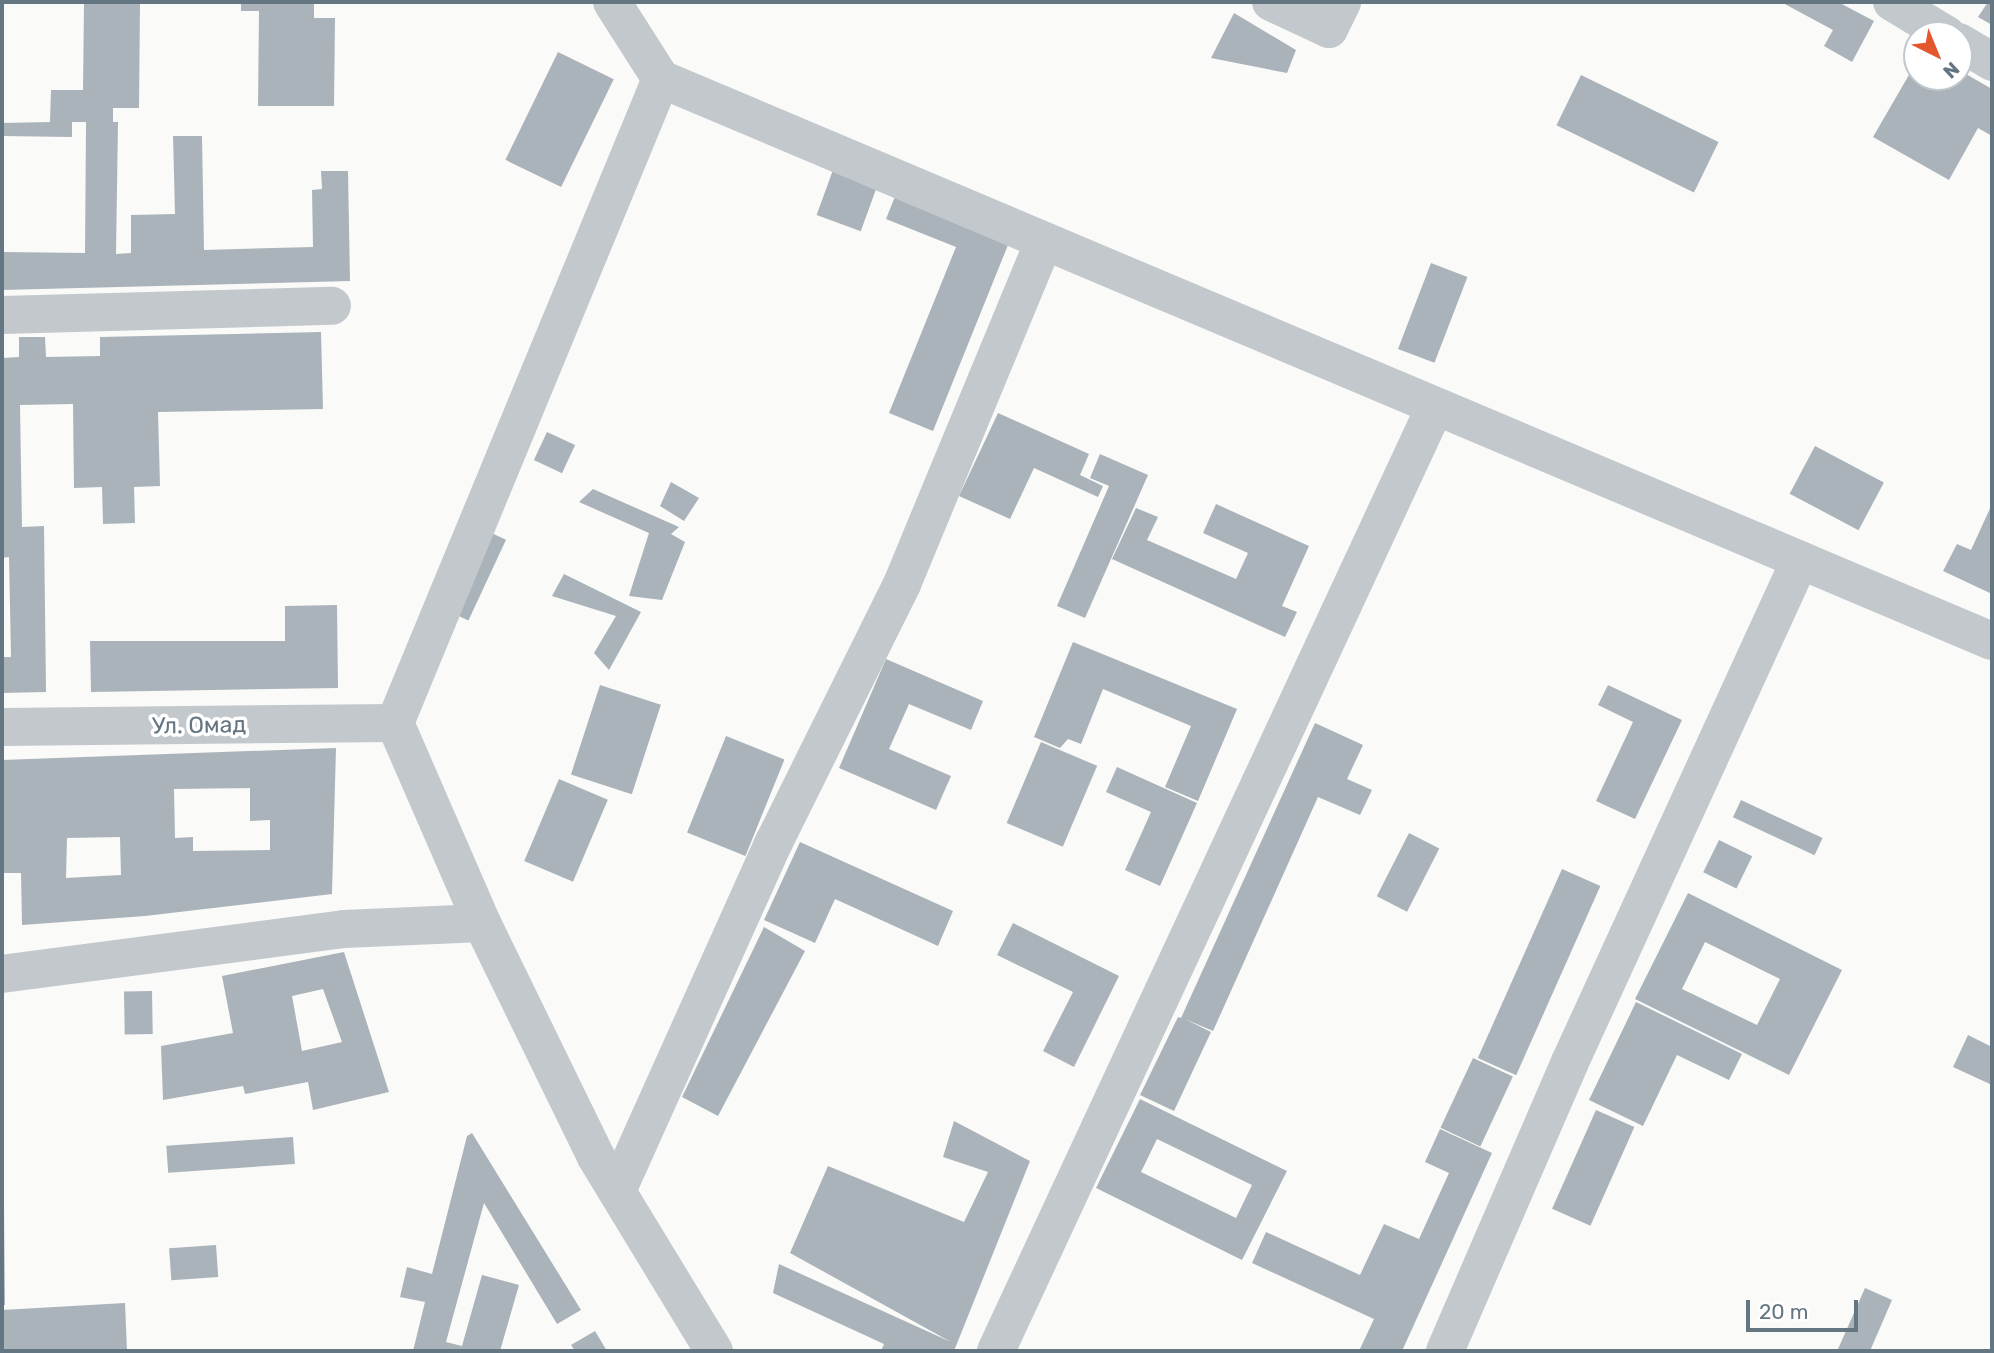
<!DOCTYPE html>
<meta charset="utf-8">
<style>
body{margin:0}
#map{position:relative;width:1994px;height:1353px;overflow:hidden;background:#fafaf8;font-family:Rubik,sans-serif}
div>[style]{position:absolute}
.building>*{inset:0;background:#aab3b9;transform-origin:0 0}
.minor>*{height:38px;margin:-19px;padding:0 19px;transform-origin:19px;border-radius:19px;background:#c3c8cc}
span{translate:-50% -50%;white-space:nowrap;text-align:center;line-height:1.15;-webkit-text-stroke:7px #fff;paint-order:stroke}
.street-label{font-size:23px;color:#657683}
.frame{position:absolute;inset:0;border:4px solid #657683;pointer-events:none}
.north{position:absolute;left:1903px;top:21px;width:70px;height:70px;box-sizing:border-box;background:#fff;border:2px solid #c1c8cd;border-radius:50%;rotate:137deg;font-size:19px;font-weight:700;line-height:28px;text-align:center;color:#657683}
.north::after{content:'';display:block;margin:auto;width:24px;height:32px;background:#e4572e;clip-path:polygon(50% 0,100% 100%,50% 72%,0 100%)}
.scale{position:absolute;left:1746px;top:1300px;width:112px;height:32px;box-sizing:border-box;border:4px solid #657683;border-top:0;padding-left:9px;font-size:21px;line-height:24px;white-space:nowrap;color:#657683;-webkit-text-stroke:5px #fff;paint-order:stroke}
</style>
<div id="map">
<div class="building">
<i style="clip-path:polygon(84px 2px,140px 2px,139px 108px,113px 108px,113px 122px,118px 122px,116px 254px,131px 253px,131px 215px,175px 214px,173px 136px,202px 136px,204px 250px,313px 247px,312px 190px,322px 189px,321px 171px,348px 171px,350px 281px,2px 290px,2px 252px,85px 253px,86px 122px,72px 122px,72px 137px,2px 136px,2px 123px,50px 122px,51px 90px,83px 90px)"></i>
<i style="clip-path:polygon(241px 2px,314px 2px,314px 18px,335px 18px,334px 106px,258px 106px,259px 11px,241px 11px)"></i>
<i style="clip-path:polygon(1781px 2px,1838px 2px,1874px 21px,1852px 62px,1824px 46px,1833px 30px)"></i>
<i style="clip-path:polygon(1988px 2px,1992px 2px,1992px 25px,1978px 17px)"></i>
<i style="clip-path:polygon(1234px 13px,1296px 50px,1287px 73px,1211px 58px)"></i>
<i style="left:558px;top:52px;width:62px;height:120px;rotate:26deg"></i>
<i style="clip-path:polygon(1917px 61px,1917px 77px,1959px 77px,1959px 70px,1992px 89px,1992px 136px,1978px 128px,1949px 180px,1873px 137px)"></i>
<i style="left:1581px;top:75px;width:153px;height:56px;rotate:26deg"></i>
<i style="left:833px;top:170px;width:47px;height:48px;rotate:20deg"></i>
<i style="clip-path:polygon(898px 189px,1012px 235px,933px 431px,889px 413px,956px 247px,886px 219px)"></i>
<i style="left:1431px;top:263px;width:39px;height:92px;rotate:21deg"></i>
<i style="clip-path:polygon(321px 332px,323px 409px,158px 412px,160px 486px,134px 487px,135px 523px,103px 524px,102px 487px,74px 488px,73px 404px,20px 405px,22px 527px,44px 526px,46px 692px,2px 693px,2px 657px,11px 657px,9px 557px,2px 558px,2px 358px,19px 357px,19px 337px,45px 337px,46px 357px,100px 356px,100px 337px)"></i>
<i style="clip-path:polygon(998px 413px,1089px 454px,1080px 475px,1103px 486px,1098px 497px,1034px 468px,1010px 519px,959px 496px)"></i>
<i style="left:547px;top:432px;width:31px;height:31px;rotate:25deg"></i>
<i style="left:1815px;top:446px;width:78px;height:54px;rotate:28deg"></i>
<i style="clip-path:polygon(1100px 454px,1148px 475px,1085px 618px,1057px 606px,1109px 486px,1090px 478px)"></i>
<i style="clip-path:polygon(671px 482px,699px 498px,684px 521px,660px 506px)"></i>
<i style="clip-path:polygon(593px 489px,679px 527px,671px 534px,685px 542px,662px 600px,629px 596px,649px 533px,579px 502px)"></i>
<i style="clip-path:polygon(1216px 504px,1309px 546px,1282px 606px,1297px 612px,1285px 637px,1112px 559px,1136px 508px,1158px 517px,1147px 540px,1236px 579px,1248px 553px,1203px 533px)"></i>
<i style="clip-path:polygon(1992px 504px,1992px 594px,1943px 571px,1957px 544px,1971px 550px)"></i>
<i style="left:487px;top:531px;width:21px;height:89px;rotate:25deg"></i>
<i style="clip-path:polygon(564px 574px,641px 612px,609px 670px,594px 653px,616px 616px,552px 596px)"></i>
<i style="clip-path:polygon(337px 605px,338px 688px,91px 692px,90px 641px,285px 641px,285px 606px)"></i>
<i style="clip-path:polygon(1073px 642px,1237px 709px,1198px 801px,1165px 787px,1191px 726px,1103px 689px,1081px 744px,1068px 739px,1060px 748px,1034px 737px)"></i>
<i style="clip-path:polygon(886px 659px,983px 701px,971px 730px,909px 704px,889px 749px,951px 776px,936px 810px,839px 768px)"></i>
<i style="left:600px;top:685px;width:64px;height:94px;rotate:18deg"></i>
<i style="clip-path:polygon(1608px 685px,1682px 720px,1635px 819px,1596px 801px,1633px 722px,1598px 705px)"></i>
<i style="clip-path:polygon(1315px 723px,1363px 745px,1347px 779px,1372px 790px,1360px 815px,1318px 797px,1213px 1031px,1185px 1019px,1211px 1032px,1174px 1111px,1140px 1095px,1178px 1017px,1181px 1018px)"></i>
<i style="left:726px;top:736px;width:63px;height:104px;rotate:22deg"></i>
<i style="left:1041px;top:742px;width:61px;height:88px;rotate:23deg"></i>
<i style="clip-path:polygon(evenodd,336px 748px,332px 894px,145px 916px,22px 925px,21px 873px,2px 873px,2px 760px,336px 748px,250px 788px,250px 821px,270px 820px,270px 850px,193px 851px,193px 837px,175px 838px,174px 789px,250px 788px,336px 748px,120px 837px,121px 875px,66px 878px,67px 838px,120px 837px)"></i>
<i style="clip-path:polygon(1117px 767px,1197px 803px,1160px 886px,1125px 870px,1151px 812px,1106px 792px)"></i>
<i style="left:559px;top:779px;width:53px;height:89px;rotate:23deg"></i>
<i style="left:1741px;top:800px;width:90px;height:19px;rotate:25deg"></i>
<i style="left:1409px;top:833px;width:34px;height:71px;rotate:27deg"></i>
<i style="left:1719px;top:840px;width:37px;height:36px;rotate:26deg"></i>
<i style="clip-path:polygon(800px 842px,953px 911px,938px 946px,835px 899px,815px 943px,764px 920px)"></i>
<i style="left:1562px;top:869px;width:42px;height:207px;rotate:24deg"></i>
<i style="clip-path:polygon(evenodd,1688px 893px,1842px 970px,1789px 1075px,1635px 999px,1688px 893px,1705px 942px,1780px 979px,1757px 1025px,1682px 989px,1705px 942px)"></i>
<i style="clip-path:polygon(1013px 923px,1119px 976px,1074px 1067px,1043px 1051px,1073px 992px,997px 955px)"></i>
<i style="clip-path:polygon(764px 927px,805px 951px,718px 1116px,682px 1097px)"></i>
<i style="clip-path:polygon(evenodd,344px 952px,389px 1092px,313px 1110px,308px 1082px,245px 1094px,243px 1086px,163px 1100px,161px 1046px,233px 1033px,222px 976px,344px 952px,323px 989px,342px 1042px,302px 1051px,292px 996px,323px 989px)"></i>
<i style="left:152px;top:991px;width:43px;height:28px;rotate:89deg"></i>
<i style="clip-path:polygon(1636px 1002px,1742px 1054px,1729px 1080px,1677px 1055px,1643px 1126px,1589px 1100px)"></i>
<i style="clip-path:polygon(1968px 1035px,1992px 1047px,1992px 1085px,1953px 1067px)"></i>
<i style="left:1473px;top:1058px;width:44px;height:77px;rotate:25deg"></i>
<i style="clip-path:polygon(evenodd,1140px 1099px,1287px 1171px,1242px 1260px,1096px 1188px,1140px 1099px,1157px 1139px,1252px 1185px,1236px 1218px,1141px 1172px,1157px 1139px)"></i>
<i style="left:1596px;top:1110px;width:42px;height:108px;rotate:24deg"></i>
<i style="clip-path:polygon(954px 1121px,1030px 1161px,954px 1351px,881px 1351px,884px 1344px,773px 1293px,779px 1264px,951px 1342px,790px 1253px,828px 1166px,964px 1222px,988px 1172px,943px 1157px)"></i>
<i style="clip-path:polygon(1440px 1129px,1492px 1153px,1402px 1351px,1359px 1351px,1374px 1319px,1252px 1263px,1266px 1232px,1360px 1275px,1384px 1224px,1419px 1239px,1449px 1173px,1425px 1162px)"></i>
<i style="clip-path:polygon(472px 1133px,581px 1310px,557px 1324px,484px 1203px,446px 1342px,462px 1346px,482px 1275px,519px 1285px,500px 1351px,413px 1351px,425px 1302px,400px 1297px,407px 1267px,432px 1274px,467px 1136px)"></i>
<i style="left:293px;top:1137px;width:27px;height:127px;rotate:86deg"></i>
<i style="clip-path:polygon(4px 1208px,5px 1305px,2px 1305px,2px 1209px)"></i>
<i style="left:216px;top:1245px;width:32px;height:47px;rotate:86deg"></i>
<i style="clip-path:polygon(1865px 1288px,1892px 1300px,1870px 1351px,1842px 1351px,1838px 1349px)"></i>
<i style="clip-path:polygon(125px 1303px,127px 1351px,4px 1351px,2px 1310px)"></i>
<i style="clip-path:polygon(595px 1331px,607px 1351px,575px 1351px,571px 1345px)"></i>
</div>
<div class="minor">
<i style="left:1271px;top:2px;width:64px;rotate:25deg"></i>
<i style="left:1329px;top:29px;width:30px;rotate:-64deg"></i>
<i style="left:1892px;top:2px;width:64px;rotate:31deg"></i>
<i style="left:1959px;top:42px;width:39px;rotate:31deg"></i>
<i style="left:661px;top:79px;width:1236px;rotate:22.89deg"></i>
<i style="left:2px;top:315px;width:330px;rotate:-1.6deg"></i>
<i style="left:2px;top:727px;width:393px;rotate:-0.6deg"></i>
<i style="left:482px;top:923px;width:260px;rotate:64deg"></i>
<i style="left:596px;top:1157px;width:227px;rotate:58.7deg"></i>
<i style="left:2px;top:974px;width:345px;rotate:-7.5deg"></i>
<i style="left:344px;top:929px;width:138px;rotate:-2.5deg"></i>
<i style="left:482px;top:923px;width:218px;rotate:-113.5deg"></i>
<i style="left:395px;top:723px;width:697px;rotate:-67.56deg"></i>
<i style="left:661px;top:79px;width:91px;rotate:-122.5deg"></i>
<i style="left:617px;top:1191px;width:383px;rotate:-65.8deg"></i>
<i style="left:774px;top:842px;width:288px;rotate:-63.6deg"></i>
<i style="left:902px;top:584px;width:371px;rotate:-67.5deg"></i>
<i style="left:996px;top:1351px;width:1041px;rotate:-65.06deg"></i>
<i style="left:1445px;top:1351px;width:315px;rotate:-66.6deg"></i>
<i style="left:1570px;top:1062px;width:552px;rotate:-65.38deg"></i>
<i style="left:1800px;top:560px;width:208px;rotate:22.9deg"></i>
</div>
<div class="street-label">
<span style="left:199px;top:725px;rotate:-1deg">Ул. Омад</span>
</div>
<div class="frame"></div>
<div class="north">N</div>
<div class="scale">20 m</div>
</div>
